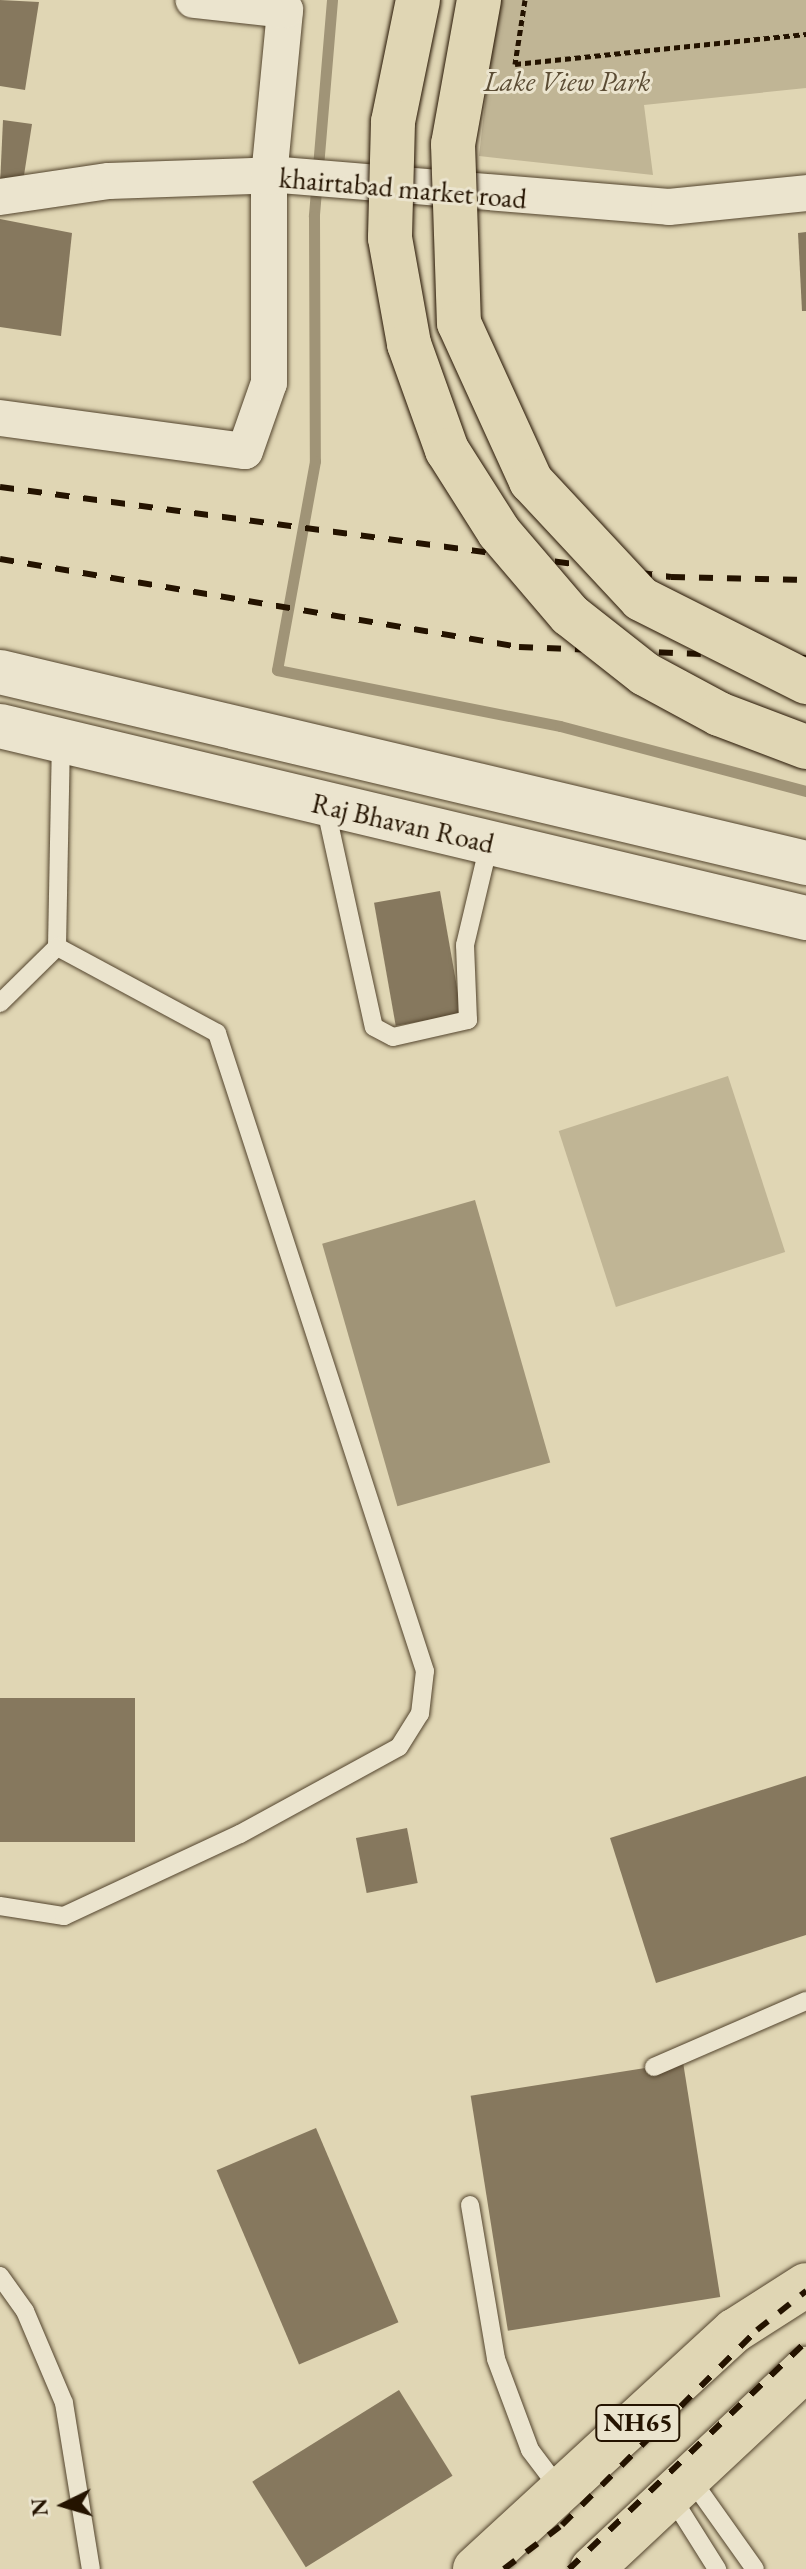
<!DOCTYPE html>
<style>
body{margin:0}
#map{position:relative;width:806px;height:2569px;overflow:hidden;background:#e0d6b4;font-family:"EB Garamond",serif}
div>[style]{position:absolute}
.green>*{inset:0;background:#c0b595;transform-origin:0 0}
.water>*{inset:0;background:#a09477;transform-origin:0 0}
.stream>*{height:11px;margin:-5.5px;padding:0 5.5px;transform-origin:5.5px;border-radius:5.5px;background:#a09477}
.building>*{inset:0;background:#86785e;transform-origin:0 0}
.path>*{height:5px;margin-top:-2.5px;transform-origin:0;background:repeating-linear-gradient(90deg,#241300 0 6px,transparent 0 10px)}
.roads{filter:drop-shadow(0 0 2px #53442d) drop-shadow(0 0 2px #53442d)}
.lane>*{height:18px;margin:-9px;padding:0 9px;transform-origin:9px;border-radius:9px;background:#ebe4ce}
.street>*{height:36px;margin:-18px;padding:0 18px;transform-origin:18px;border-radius:18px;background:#ebe4ce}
.secondary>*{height:44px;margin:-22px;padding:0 22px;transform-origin:22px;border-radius:22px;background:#ebe4ce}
.highway>*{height:44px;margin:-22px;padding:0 22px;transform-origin:22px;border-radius:22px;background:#e0d6b4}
.rail>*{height:6px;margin-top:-3px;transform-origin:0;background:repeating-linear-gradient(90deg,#241300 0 14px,transparent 0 28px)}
.bridges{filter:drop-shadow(0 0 2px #241300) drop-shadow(0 0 2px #241300)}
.primary-bridge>*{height:44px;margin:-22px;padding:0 22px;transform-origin:22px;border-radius:22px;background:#e0d6b4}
span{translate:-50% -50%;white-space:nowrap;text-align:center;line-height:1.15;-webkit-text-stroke:6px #ebe4ce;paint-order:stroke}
.shield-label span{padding:2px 6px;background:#ebe4ce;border:2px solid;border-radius:6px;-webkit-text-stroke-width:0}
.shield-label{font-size:26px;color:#241300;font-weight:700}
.park-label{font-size:28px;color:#5b4c34;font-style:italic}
.street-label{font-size:28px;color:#241300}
.north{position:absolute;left:24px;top:2465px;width:80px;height:80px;-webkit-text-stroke:6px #ebe4ce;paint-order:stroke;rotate:265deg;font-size:22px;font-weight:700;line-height:32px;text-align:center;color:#241300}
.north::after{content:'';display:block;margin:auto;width:28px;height:36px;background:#241300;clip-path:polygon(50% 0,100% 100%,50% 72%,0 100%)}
</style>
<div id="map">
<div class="green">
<i style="clip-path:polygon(497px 0,806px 0,806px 88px,644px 105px,653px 175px,479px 156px)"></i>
<i style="left:728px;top:1076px;width:185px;height:178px;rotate:72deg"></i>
</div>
<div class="water">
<i style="left:475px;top:1200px;width:273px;height:159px;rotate:74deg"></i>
</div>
<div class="stream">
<i style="left:332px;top:0;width:217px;rotate:94.8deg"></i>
<i style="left:314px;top:216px;width:245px;rotate:89.8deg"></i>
<i style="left:315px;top:461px;width:212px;rotate:100.3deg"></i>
<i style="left:277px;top:670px;width:288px;rotate:11.2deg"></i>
<i style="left:560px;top:726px;width:254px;rotate:14.8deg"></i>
</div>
<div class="building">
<i style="clip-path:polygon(0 0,39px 2px,25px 90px,0 86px)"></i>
<i style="clip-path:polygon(3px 120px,32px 124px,22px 188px,0 185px)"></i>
<i style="clip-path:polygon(0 219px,72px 233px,61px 336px,0 327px)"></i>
<i style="clip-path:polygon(806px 232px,806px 311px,802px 311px,798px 233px)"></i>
<i style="left:440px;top:891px;width:125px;height:67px;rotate:80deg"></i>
<i style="left:0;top:1698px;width:135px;height:144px"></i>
<i style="clip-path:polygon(806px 1776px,806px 1935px,656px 1983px,610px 1838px)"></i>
<i style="left:407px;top:1828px;width:56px;height:52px;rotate:79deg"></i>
<i style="left:683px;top:2062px;width:238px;height:215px;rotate:81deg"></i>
<i style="left:316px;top:2128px;width:211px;height:108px;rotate:67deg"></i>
<i style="left:399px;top:2390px;width:101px;height:173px;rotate:58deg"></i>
</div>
<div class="path">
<i style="left:525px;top:0;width:65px;rotate:98.9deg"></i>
<i style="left:515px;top:64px;width:293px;rotate:-5.9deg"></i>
</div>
<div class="roads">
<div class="lane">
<i style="left:325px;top:805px;width:227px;rotate:77.6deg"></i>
<i style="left:374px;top:1027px;width:21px;rotate:28deg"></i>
<i style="left:393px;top:1037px;width:77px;rotate:-12.8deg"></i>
<i style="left:468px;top:1020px;width:75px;rotate:-92.3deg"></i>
<i style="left:465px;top:945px;width:104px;rotate:-76.6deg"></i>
<i style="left:0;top:1003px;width:80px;rotate:-44.5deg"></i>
<i style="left:57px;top:947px;width:206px;rotate:-88.9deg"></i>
<i style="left:0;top:1906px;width:65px;rotate:8.9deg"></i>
<i style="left:64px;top:1916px;width:194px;rotate:-25deg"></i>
<i style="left:240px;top:1834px;width:181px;rotate:-28.7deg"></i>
<i style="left:399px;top:1747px;width:39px;rotate:-58deg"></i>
<i style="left:420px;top:1714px;width:43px;rotate:-83.4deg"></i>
<i style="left:425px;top:1671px;width:671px;rotate:-108.06deg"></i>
<i style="left:217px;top:1033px;width:182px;rotate:-151.7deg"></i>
<i style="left:654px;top:2067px;width:166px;rotate:-23.5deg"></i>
<i style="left:470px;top:2205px;width:156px;rotate:80.4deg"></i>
<i style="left:496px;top:2359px;width:97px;rotate:69.5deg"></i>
<i style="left:530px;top:2450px;width:51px;rotate:52.9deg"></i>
<i style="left:0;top:2276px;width:43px;rotate:54.5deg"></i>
<i style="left:25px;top:2311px;width:100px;rotate:67deg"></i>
<i style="left:64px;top:2403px;width:168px;rotate:80.8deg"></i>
<i style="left:691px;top:2479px;width:110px;rotate:54.6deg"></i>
<i style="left:673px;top:2499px;width:83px;rotate:57.8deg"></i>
</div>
<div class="street">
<i style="left:0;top:197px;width:110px;rotate:-8.4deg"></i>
<i style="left:109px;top:181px;width:172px;rotate:-2deg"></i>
<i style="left:281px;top:175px;width:389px;rotate:4.7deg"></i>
<i style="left:669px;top:207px;width:138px;rotate:-5.8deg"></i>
<i style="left:0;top:418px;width:247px;rotate:7.7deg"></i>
<i style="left:245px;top:451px;width:72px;rotate:-70.6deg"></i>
<i style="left:269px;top:383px;width:206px;rotate:-90deg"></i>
<i style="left:269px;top:177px;width:168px;rotate:-84.5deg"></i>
<i style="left:285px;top:10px;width:92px;rotate:-173.7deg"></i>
</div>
<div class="secondary">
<i style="left:0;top:672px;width:828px;rotate:13.33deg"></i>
<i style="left:0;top:726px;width:829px;rotate:13.4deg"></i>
</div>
<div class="highway">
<i style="left:475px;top:2569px;width:352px;rotate:-42.6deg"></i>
<i style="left:734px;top:2331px;width:85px;rotate:-32.6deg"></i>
<i style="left:592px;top:2569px;width:293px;rotate:-43.1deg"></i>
</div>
</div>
<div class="rail">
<i style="left:0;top:487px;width:677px;rotate:7.64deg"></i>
<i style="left:671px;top:577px;width:135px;rotate:1.3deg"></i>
<i style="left:0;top:559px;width:526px;rotate:9.62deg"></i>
<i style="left:519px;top:647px;width:287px;rotate:2.2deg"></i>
<i style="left:504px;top:2569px;width:73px;rotate:-37.2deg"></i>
<i style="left:562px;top:2525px;width:276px;rotate:-45deg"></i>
<i style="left:757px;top:2330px;width:63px;rotate:-38.5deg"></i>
<i style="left:569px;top:2569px;width:328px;rotate:-43.8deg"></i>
</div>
<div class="bridges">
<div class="primary-bridge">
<i style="left:418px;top:0;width:125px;rotate:101.6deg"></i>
<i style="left:393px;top:122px;width:116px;rotate:91.5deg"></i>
<i style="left:390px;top:238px;width:108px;rotate:79.8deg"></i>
<i style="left:409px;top:344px;width:113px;rotate:70.3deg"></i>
<i style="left:447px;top:450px;width:97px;rotate:57.6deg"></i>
<i style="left:499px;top:532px;width:109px;rotate:49.5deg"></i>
<i style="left:570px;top:615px;width:95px;rotate:38.2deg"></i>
<i style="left:645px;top:674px;width:84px;rotate:28.4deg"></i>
<i style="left:719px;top:714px;width:93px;rotate:20.8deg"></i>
<i style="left:479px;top:0;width:146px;rotate:100.2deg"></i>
<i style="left:453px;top:144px;width:179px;rotate:88.1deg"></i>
<i style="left:459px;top:323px;width:174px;rotate:65.5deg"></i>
<i style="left:531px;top:481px;width:161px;rotate:47deg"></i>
<i style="left:641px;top:599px;width:185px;rotate:26.7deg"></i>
</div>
</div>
<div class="shield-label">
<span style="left:638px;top:2423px">NH65</span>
</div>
<div class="park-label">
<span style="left:567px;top:81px">Lake View Park</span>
</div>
<div class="street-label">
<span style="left:403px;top:188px;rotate:5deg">khairtabad market road</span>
<span style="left:403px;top:823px;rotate:13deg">Raj Bhavan Road</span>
</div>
<div class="north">N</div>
</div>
